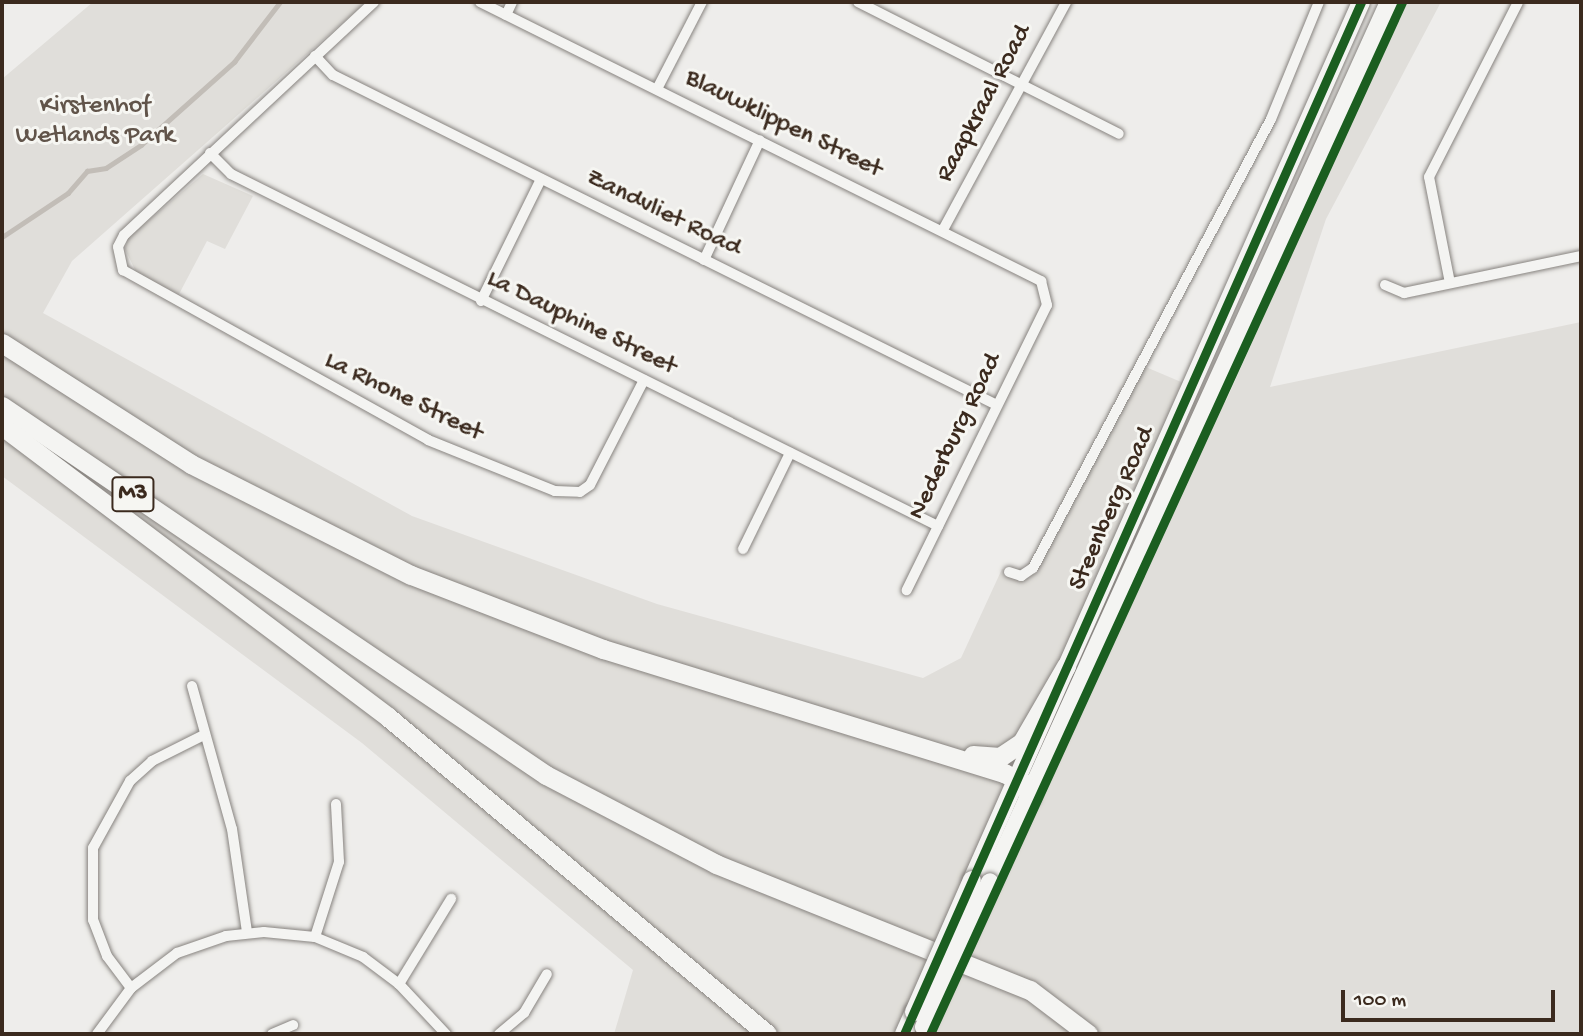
<!DOCTYPE html>
<style>
body{margin:0}
#map{position:relative;width:1583px;height:1036px;overflow:hidden;background:#eeedeb;font-family:"Gochi Hand",sans-serif}
div>[style]{position:absolute}
.built>*{inset:0;background:#e0deda}
.stream>*{height:4.5px;margin:-2.25px;padding:0 2.25px;transform-origin:2.25px;border-radius:2.25px;background:#c2bdb7}
.roads{filter:drop-shadow(0 0 2px #87837f) drop-shadow(0 0 2px #87837f)}
.street>*{height:10px;margin:-5px;padding:0 5px;transform-origin:5px;border-radius:5px;background:#f4f4f2}
.primary>*{height:18px;margin:-9px;padding:0 9px;transform-origin:9px;border-radius:9px;background:#f4f4f2}
.highway>*{height:19px;margin:-9.5px;padding:0 9.5px;transform-origin:9.5px;border-radius:9.5px;background:#f4f4f2}
.bridges{filter:drop-shadow(0 0 2px #87837f) drop-shadow(0 0 2px #87837f)}
.primary-bridge>*{height:18px;margin:-9px;padding:0 9px;transform-origin:9px;border-radius:9px;background:#f4f4f2}
.cycleway>*{height:9px;margin:-4.5px;padding:0 4.5px;transform-origin:4.5px;border-radius:4.5px;background:#1b5e20}
span{translate:-50% -50%;white-space:nowrap;text-align:center;line-height:1.15;-webkit-text-stroke:6px #f6f6f2;paint-order:stroke}
.shield-label span{padding:2px 5px;background:#f6f6f2;border:2px solid;border-radius:5px;-webkit-text-stroke-width:0}
.shield-label{font-size:24px;color:#3b2a1e;font-weight:700}
.street-label{font-size:26px;color:#3b2a1e}
.park-label{font-size:26px;color:#61544a}
.frame{position:absolute;inset:0;border:4px solid #3b2a1e;pointer-events:none}
.scale{position:absolute;left:1341px;top:990px;width:214px;height:32px;box-sizing:border-box;border:4px solid #3b2a1e;border-top:0;padding-left:9px;font-size:21px;line-height:24px;white-space:nowrap;color:#3b2a1e;-webkit-text-stroke:5px #f6f6f2;paint-order:stroke}
</style>
<div id="map">
<div class="built">
<i style="clip-path:polygon(93px 2px,366px 2px,72px 261px,43px 313px,412px 516px,657px 604px,923px 678px,961px 658px,1002px 569px,1028px 574px,1141px 365px,1226px 401px,1404px 2px,1441px 2px,1326px 219px,1270px 387px,1581px 322px,1581px 1034px,614px 1034px,633px 970px,362px 743px,2px 476px,2px 79px)"></i>
<i style="clip-path:polygon(203px 174px,253px 196px,225px 249px,207px 241px,178px 296px,136px 272px,125px 249px,128px 238px)"></i>
</div>
<div class="stream">
<i style="left:2px;top:237px;width:79px;rotate:-33.7deg"></i>
<i style="left:68px;top:193px;width:29px;rotate:-49deg"></i>
<i style="left:87px;top:171px;width:19px;rotate:-9deg"></i>
<i style="left:106px;top:168px;width:42px;rotate:-33.3deg"></i>
<i style="left:141px;top:145px;width:125px;rotate:-41.7deg"></i>
<i style="left:234px;top:62px;width:76px;rotate:-52.5deg"></i>
</div>
<div class="roads">
<div class="street">
<i style="left:374px;top:2px;width:342px;rotate:137deg"></i>
<i style="left:124px;top:235px;width:13px;rotate:117deg"></i>
<i style="left:118px;top:247px;width:24px;rotate:78deg"></i>
<i style="left:123px;top:270px;width:349px;rotate:29.1deg"></i>
<i style="left:428px;top:440px;width:137px;rotate:21.9deg"></i>
<i style="left:555px;top:491px;width:25px;rotate:2deg"></i>
<i style="left:580px;top:492px;width:12px;rotate:-35deg"></i>
<i style="left:590px;top:485px;width:118px;rotate:-62.8deg"></i>
<i style="left:480px;top:2px;width:627px;rotate:26.44deg"></i>
<i style="left:1041px;top:281px;width:25px;rotate:76deg"></i>
<i style="left:1047px;top:305px;width:318px;rotate:116.2deg"></i>
<i style="left:858px;top:2px;width:292px;rotate:26.8deg"></i>
<i style="left:506px;top:15px;width:14px;rotate:-65deg"></i>
<i style="left:315px;top:56px;width:26px;rotate:47deg"></i>
<i style="left:333px;top:75px;width:739px;rotate:26.43deg"></i>
<i style="left:657px;top:89px;width:98px;rotate:-62.7deg"></i>
<i style="left:210px;top:153px;width:30px;rotate:45deg"></i>
<i style="left:231px;top:174px;width:790px;rotate:26.47deg"></i>
<i style="left:944px;top:228px;width:257px;rotate:-61.6deg"></i>
<i style="left:704px;top:260px;width:132px;rotate:-65deg"></i>
<i style="left:1450px;top:283px;width:108px;rotate:-101.2deg"></i>
<i style="left:1429px;top:177px;width:196px;rotate:-63deg"></i>
<i style="left:1385px;top:285px;width:21px;rotate:23deg"></i>
<i style="left:1404px;top:293px;width:181px;rotate:-11.8deg"></i>
<i style="left:481px;top:301px;width:136px;rotate:-63.8deg"></i>
<i style="left:743px;top:549px;width:107px;rotate:-63.9deg"></i>
<i style="left:1009px;top:572px;width:13px;rotate:18deg"></i>
<i style="left:1021px;top:576px;width:14px;rotate:-34deg"></i>
<i style="left:1033px;top:568px;width:508px;rotate:-62.07deg"></i>
<i style="left:1271px;top:119px;width:126px;rotate:-67.7deg"></i>
<i style="left:192px;top:686px;width:148px;rotate:74.4deg"></i>
<i style="left:232px;top:829px;width:104px;rotate:81.7deg"></i>
<i style="left:315px;top:937px;width:79px;rotate:-72.3deg"></i>
<i style="left:339px;top:862px;width:58px;rotate:-93deg"></i>
<i style="left:399px;top:984px;width:100px;rotate:-58.5deg"></i>
<i style="left:131px;top:988px;width:40px;rotate:-127deg"></i>
<i style="left:107px;top:956px;width:39px;rotate:-111deg"></i>
<i style="left:93px;top:920px;width:72px;rotate:-90deg"></i>
<i style="left:93px;top:848px;width:77px;rotate:-61.1deg"></i>
<i style="left:130px;top:781px;width:30px;rotate:-42deg"></i>
<i style="left:152px;top:761px;width:58px;rotate:-26.6deg"></i>
<i style="left:97px;top:1034px;width:57px;rotate:-53.5deg"></i>
<i style="left:131px;top:988px;width:58px;rotate:-37.3deg"></i>
<i style="left:177px;top:953px;width:52px;rotate:-19.1deg"></i>
<i style="left:226px;top:936px;width:38px;rotate:-6deg"></i>
<i style="left:264px;top:932px;width:51px;rotate:5.6deg"></i>
<i style="left:315px;top:937px;width:52px;rotate:22.6deg"></i>
<i style="left:363px;top:957px;width:45px;rotate:36.9deg"></i>
<i style="left:399px;top:984px;width:69px;rotate:46.8deg"></i>
<i style="left:272px;top:1034px;width:23px;rotate:-23deg"></i>
<i style="left:499px;top:1034px;width:33px;rotate:-40deg"></i>
<i style="left:524px;top:1013px;width:45px;rotate:-59.5deg"></i>
</div>
<div class="primary">
<i style="left:972px;top:880px;width:960px;rotate:-66.1deg"></i>
<i style="left:990px;top:882px;width:966px;rotate:-65.61deg"></i>
<i style="left:904px;top:1034px;width:24px;rotate:-66deg"></i>
</div>
<div class="highway">
<i style="left:2px;top:343px;width:224px;rotate:32.6deg"></i>
<i style="left:191px;top:464px;width:246px;rotate:26.8deg"></i>
<i style="left:411px;top:575px;width:206px;rotate:21.1deg"></i>
<i style="left:603px;top:649px;width:420px;rotate:17.2deg"></i>
<i style="left:1004px;top:773px;width:22px;rotate:27deg"></i>
<i style="left:1024px;top:783px;width:15px;rotate:67deg"></i>
<i style="left:2px;top:406px;width:657px;rotate:34.15deg"></i>
<i style="left:546px;top:775px;width:192px;rotate:27.6deg"></i>
<i style="left:716px;top:864px;width:338px;rotate:21.9deg"></i>
<i style="left:1030px;top:990px;width:73px;rotate:37.2deg"></i>
<i style="left:2px;top:426px;width:483px;rotate:37deg"></i>
<i style="left:388px;top:717px;width:494px;rotate:39.9deg"></i>
<i style="left:973px;top:755px;width:27px;rotate:4deg"></i>
<i style="left:1000px;top:757px;width:27px;rotate:-34deg"></i>
<i style="left:1022px;top:742px;width:88px;rotate:-59.9deg"></i>
</div>
</div>
<div class="bridges">
<div class="primary-bridge">
<i style="left:914px;top:1012px;width:144px;rotate:-66.3deg"></i>
<i style="left:924px;top:1027px;width:159px;rotate:-65.5deg"></i>
</div>
</div>
<div class="cycleway">
<i style="left:904px;top:1034px;width:1129px;rotate:-66.11deg"></i>
<i style="left:930px;top:1034px;width:1135px;rotate:-65.42deg"></i>
</div>
<div class="shield-label">
<span style="left:133px;top:494px">M3</span>
</div>
<div class="street-label">
<span style="left:985px;top:104px;rotate:-62deg">Raapkraal Road</span>
<span style="left:783px;top:125px;rotate:26deg">Blauwklippen Street</span>
<span style="left:663px;top:214px;rotate:26deg">Zandvliet Road</span>
<span style="left:581px;top:324px;rotate:26deg">La Dauphine Street</span>
<span style="left:403px;top:398px;rotate:26deg">La Rhone Street</span>
<span style="left:956px;top:437px;rotate:-64deg">Nederburg Road</span>
<span style="left:1113px;top:509px;rotate:-66deg">Steenberg Road</span>
</div>
<div class="park-label">
<span style="left:95px;top:122px">Kirstenhof<br>Wetlands Park</span>
</div>
<div class="frame"></div>
<div class="scale">100 m</div>
</div>
